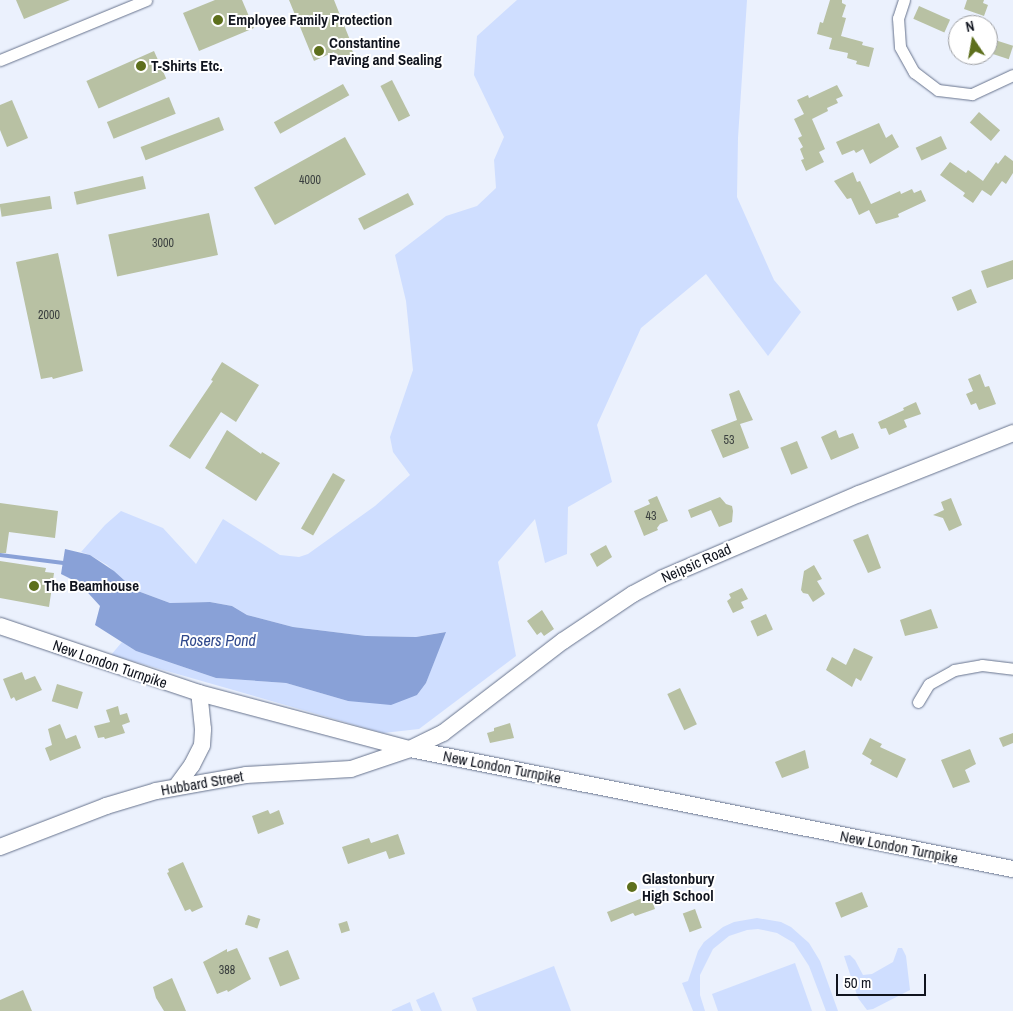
<!DOCTYPE html>
<style>
body{margin:0}
#map{position:relative;width:1013px;height:1011px;overflow:hidden;background:#ebf1fd;font-family:"Archivo Narrow",sans-serif}
div>[style]{position:absolute}
.green>*{inset:0;background:#cfdeff}
.water>*{inset:0;background:#89a1d7}
.stream>*{height:4px;margin:-2px;padding:0 2px;transform-origin:2px;border-radius:2px;background:#89a1d7}
.building>*{inset:0;background:#b8c1a3;transform-origin:0 0}
.roads{filter:drop-shadow(0 0 1px #67738d) drop-shadow(0 0 1px #67738d)}
.street>*{height:11px;margin:-5.5px;padding:0 5.5px;transform-origin:5.5px;border-radius:5.5px;background:#fff}
.secondary>*{height:16px;margin:-8px;padding:0 8px;transform-origin:8px;border-radius:8px;background:#fff}
.dots>*{width:14px;height:14px;translate:-50% -50%;box-sizing:border-box;border:2px solid #fff;border-radius:50%}
span{translate:-50% -50%;white-space:nowrap;text-align:center;line-height:1.15;-webkit-text-stroke:4px #fff;paint-order:stroke}
.number-label{font-size:12px;color:#3a3f3f}
.number-label span{-webkit-text-stroke-width:0}
.poi-label{font-size:15px;color:#10141e;font-weight:700}
.left{translate:0 -50%;text-align:left}
.street-label{font-size:15px;color:#10141e}
.water-label{font-size:16px;color:#30498c;font-style:italic}
.north{position:absolute;left:948px;top:15px;width:50px;height:50px;box-sizing:border-box;background:#fff;border:1px solid #9fa1a5;border-radius:50%;rotate:348deg;font-size:14px;font-weight:700;line-height:20px;text-align:center;color:#10141e}
.north::after{content:'';display:block;margin:auto;width:18px;height:22px;background:#5d6f1c;clip-path:polygon(50% 0,100% 100%,50% 72%,0 100%)}
.scale{position:absolute;left:836px;top:974px;width:90px;height:22px;box-sizing:border-box;border:2px solid #10141e;border-top:0;padding-left:6px;font-size:15px;line-height:18px;white-space:nowrap;color:#10141e;-webkit-text-stroke:4px #fff;paint-order:stroke}
</style>
<div id="map">
<div class="green">
<i style="clip-path:polygon(517px 0,747px 0,738px 138px,737px 197px,774px 280px,801px 312px,768px 356px,706px 274px,641px 328px,597px 425px,612px 482px,568px 507px,567px 554px,545px 563px,535px 519px,498px 562px,516px 656px,419px 729px,383px 733px,111px 655px,122px 642px,136px 651px,216px 678px,286px 683px,348px 701px,417px 695px,426px 683px,445px 632px,416px 637px,366px 636px,293px 627px,247px 615px,232px 606px,210px 602px,170px 603px,135px 590px,107px 565px,90px 555px,81px 552px,105px 525px,121px 511px,163px 528px,196px 564px,223px 519px,280px 555px,299px 557px,308px 554px,375px 506px,410px 475px,393px 452px,390px 437px,413px 370px,406px 301px,395px 255px,446px 216px,477px 206px,496px 188px,494px 160px,504px 137px,474px 75px,477px 36px)"></i>
<i style="clip-path:polygon(757px 918px,781px 922px,791px 927px,809px 943px,820px 961px,838px 1011px,826px 1011px,809px 966px,794px 943px,777px 933px,758px 929px,747px 930px,729px 936px,713px 949px,700px 975px,700px 995px,705px 1011px,693px 1011px,682px 983px,688px 981px,698px 951px,704px 942px,723px 927px,734px 922px)"></i>
<i style="clip-path:polygon(898px 948px,902px 948px,906px 956px,910px 990px,873px 1009px,867px 1010px,858px 998px,844px 956px,850px 955px,855px 960px,863px 975px,872px 974px,893px 962px)"></i>
<i style="clip-path:polygon(795px 963px,812px 1011px,718px 1011px,712px 994px)"></i>
<i style="clip-path:polygon(554px 966px,571px 1011px,477px 1011px,472px 998px)"></i>
<i style="clip-path:polygon(434px 992px,442px 1011px,421px 1011px,416px 1000px)"></i>
<i style="clip-path:polygon(410px 1002px,413px 1011px,392px 1011px,392px 1010px)"></i>
</div>
<div class="water">
<i style="clip-path:polygon(65px 549px,90px 555px,114px 571px,135px 590px,170px 603px,210px 602px,232px 606px,247px 615px,293px 627px,366px 636px,416px 637px,446px 632px,426px 683px,417px 695px,391px 705px,348px 701px,286px 683px,216px 678px,136px 651px,95px 625px,100px 606px,79px 583px,61px 574px)"></i>
</div>
<div class="stream">
<i style="left:0;top:555px;width:64px;rotate:7.2deg"></i>
</div>
<div class="building">
<i style="clip-path:polygon(16px 0,70px 0,24px 19px)"></i>
<i style="clip-path:polygon(215px 0,242px 0,254px 28px,199px 51px,183px 13px)"></i>
<i style="clip-path:polygon(289px 0,334px 0,352px 45px,350px 46px,354px 54px,338px 60px,334px 52px,314px 61px)"></i>
<i style="clip-path:polygon(830px 0,842px 0,842px 3px,846px 5px,842px 17px,846px 18px,841px 36px,863px 42px,862px 45px,874px 48px,869px 67px,856px 64px,857px 61px,847px 58px,848px 53px,829px 49px,832px 38px,817px 34px,820px 22px,823px 23px)"></i>
<i style="clip-path:polygon(967px 0,984px 0,983px 3px,988px 5px,984px 16px,964px 9px)"></i>
<i style="left:919px;top:6px;width:34px;height:14px;rotate:24deg"></i>
<i style="left:995px;top:40px;width:19px;height:14px;rotate:18deg"></i>
<i style="left:154px;top:51px;width:30px;height:74px;rotate:66deg"></i>
<i style="left:392px;top:80px;width:40px;height:13px;rotate:63deg"></i>
<i style="left:343px;top:84px;width:13px;height:79px;rotate:61deg"></i>
<i style="clip-path:polygon(837px 85px,843px 96px,836px 99px,838px 103px,827px 108px,828px 111px,812px 119px,825px 149px,819px 152px,824px 162px,806px 171px,801px 160px,804px 159px,800px 149px,803px 147px,798px 138px,802px 136px,794px 119px,804px 114px,797px 100px,808px 95px,809px 98px)"></i>
<i style="left:169px;top:97px;width:18px;height:67px;rotate:68deg"></i>
<i style="clip-path:polygon(12px 100px,28px 138px,7px 147px,0 130px,0 105px)"></i>
<i style="left:979px;top:112px;width:28px;height:14px;rotate:41deg"></i>
<i style="left:219px;top:117px;width:14px;height:84px;rotate:69deg"></i>
<i style="clip-path:polygon(879px 123px,886px 138px,892px 134px,899px 147px,870px 164px,863px 149px,856px 153px,854px 150px,842px 155px,836px 142px)"></i>
<i style="left:941px;top:136px;width:14px;height:28px;rotate:65deg"></i>
<i style="left:345px;top:137px;width:43px;height:104px;rotate:61deg"></i>
<i style="clip-path:polygon(1005px 155px,1013px 161px,1013px 173px,1006px 184px,1002px 181px,991px 196px,982px 190px,973px 203px,963px 196px,965px 193px,940px 175px,950px 162px,966px 173px,968px 170px,983px 181px,996px 162px,998px 164px)"></i>
<i style="clip-path:polygon(853px 172px,857px 182px,860px 181px,871px 204px,900px 191px,901px 194px,912px 189px,914px 193px,921px 190px,926px 201px,898px 214px,899px 217px,876px 224px,869px 210px,859px 215px,851px 198px,847px 199px,834px 181px)"></i>
<i style="left:143px;top:176px;width:13px;height:71px;rotate:77deg"></i>
<i style="left:408px;top:193px;width:13px;height:56px;rotate:63deg"></i>
<i style="left:50px;top:196px;width:13px;height:51px;rotate:81deg"></i>
<i style="left:209px;top:213px;width:43px;height:103px;rotate:78deg"></i>
<i style="clip-path:polygon(58px 253px,83px 371px,53px 379px,52px 377px,41px 379px,16px 262px)"></i>
<i style="clip-path:polygon(1013px 260px,1013px 279px,987px 288px,981px 271px)"></i>
<i style="left:971px;top:289px;width:15px;height:21px;rotate:67deg"></i>
<i style="clip-path:polygon(222px 362px,259px 385px,236px 422px,221px 412px,190px 459px,169px 446px,213px 381px,211px 380px)"></i>
<i style="clip-path:polygon(980px 374px,985px 387px,989px 386px,996px 404px,979px 410px,976px 403px,971px 405px,966px 394px,973px 391px,968px 379px)"></i>
<i style="clip-path:polygon(739px 390px,753px 420px,740px 424px,749px 448px,723px 458px,711px 430px,737px 420px,729px 394px)"></i>
<i style="clip-path:polygon(916px 402px,921px 414px,904px 420px,907px 427px,889px 435px,886px 428px,881px 429px,878px 422px,904px 410px,903px 408px)"></i>
<i style="clip-path:polygon(227px 430px,261px 454px,262px 452px,280px 463px,256px 501px,205px 468px)"></i>
<i style="clip-path:polygon(836px 430px,839px 438px,853px 433px,859px 448px,831px 460px,821px 437px)"></i>
<i style="left:797px;top:441px;width:29px;height:18px;rotate:68deg"></i>
<i style="left:333px;top:473px;width:14px;height:64px;rotate:30deg"></i>
<i style="clip-path:polygon(657px 496px,668px 521px,660px 524px,657px 528px,658px 530px,644px 536px,634px 511px,650px 504px,648px 500px)"></i>
<i style="clip-path:polygon(720px 497px,726px 504px,732px 506px,733px 511px,732px 522px,719px 527px,711px 510px,691px 518px,688px 510px)"></i>
<i style="clip-path:polygon(951px 498px,962px 525px,949px 531px,943px 518px,933px 515px,944px 510px,941px 502px)"></i>
<i style="clip-path:polygon(0 503px,58px 511px,55px 538px,9px 532px,6px 553px,0 553px)"></i>
<i style="clip-path:polygon(868px 534px,881px 568px,868px 573px,853px 540px)"></i>
<i style="clip-path:polygon(606px 545px,612px 557px,597px 567px,590px 554px)"></i>
<i style="clip-path:polygon(0 561px,46px 568px,45px 572px,54px 573px,49px 607px,0 598px)"></i>
<i style="clip-path:polygon(814px 565px,822px 579px,817px 581px,825px 594px,813px 602px,808px 594px,803px 593px,801px 590px,804px 571px)"></i>
<i style="clip-path:polygon(742px 588px,748px 599px,741px 602px,744px 608px,733px 613px,727px 601px,731px 598px,729px 594px)"></i>
<i style="clip-path:polygon(931px 609px,938px 628px,905px 636px,900px 620px)"></i>
<i style="clip-path:polygon(542px 610px,554px 629px,544px 636px,541px 632px,537px 635px,527px 621px)"></i>
<i style="left:766px;top:614px;width:17px;height:17px;rotate:66deg"></i>
<i style="clip-path:polygon(854px 648px,873px 657px,861px 681px,856px 678px,852px 687px,826px 670px,832px 657px,846px 665px)"></i>
<i style="clip-path:polygon(22px 672px,25px 680px,35px 676px,42px 690px,16px 701px,14px 697px,11px 699px,3px 679px)"></i>
<i style="left:57px;top:684px;width:27px;height:18px;rotate:17deg"></i>
<i style="left:680px;top:688px;width:40px;height:14px;rotate:65deg"></i>
<i style="clip-path:polygon(118px 706px,120px 715px,127px 713px,130px 722px,122px 725px,125px 733px,105px 739px,104px 737px,98px 738px,94px 726px,110px 722px,106px 710px)"></i>
<i style="clip-path:polygon(510px 723px,514px 738px,490px 743px,487px 733px,494px 731px,494px 728px)"></i>
<i style="clip-path:polygon(60px 724px,66px 739px,76px 735px,81px 748px,50px 761px,45px 748px,52px 745px,48px 729px)"></i>
<i style="clip-path:polygon(1013px 733px,1013px 743px,1003px 747px,999px 738px)"></i>
<i style="clip-path:polygon(870px 738px,882px 744px,880px 747px,906px 759px,897px 778px,870px 764px,872px 760px,862px 754px)"></i>
<i style="clip-path:polygon(970px 749px,976px 764px,965px 770px,970px 782px,953px 788px,941px 760px)"></i>
<i style="clip-path:polygon(805px 750px,809px 768px,782px 778px,775px 762px)"></i>
<i style="clip-path:polygon(268px 810px,270px 814px,279px 810px,284px 824px,258px 834px,252px 816px)"></i>
<i style="clip-path:polygon(398px 834px,405px 854px,389px 859px,386px 851px,348px 864px,342px 847px,369px 838px,371px 843px)"></i>
<i style="clip-path:polygon(183px 862px,203px 907px,192px 912px,190px 909px,185px 911px,167px 873px,169px 872px,168px 869px)"></i>
<i style="left:862px;top:892px;width:16px;height:29px;rotate:68deg"></i>
<i style="clip-path:polygon(650px 895px,655px 909px,635px 916px,633px 913px,611px 922px,607px 912px)"></i>
<i style="left:695px;top:909px;width:20px;height:13px;rotate:70deg"></i>
<i style="left:248px;top:915px;width:13px;height:10px;rotate:18deg"></i>
<i style="left:347px;top:921px;width:10px;height:9px;rotate:73deg"></i>
<i style="clip-path:polygon(237px 948px,251px 979px,228px 992px,227px 990px,217px 994px,203px 962px,227px 949px,227px 952px)"></i>
<i style="left:288px;top:950px;width:31px;height:21px;rotate:68deg"></i>
<i style="clip-path:polygon(172px 978px,186px 1011px,164px 1011px,156px 998px,153px 987px)"></i>
<i style="clip-path:polygon(23px 990px,32px 1011px,0 1011px,0 1000px)"></i>
</div>
<div class="roads">
<div class="street">
<i style="left:904px;top:0;width:19px;rotate:108deg"></i>
<i style="left:898px;top:18px;width:29px;rotate:86deg"></i>
<i style="left:900px;top:47px;width:29px;rotate:61deg"></i>
<i style="left:914px;top:72px;width:30px;rotate:37deg"></i>
<i style="left:938px;top:90px;width:34px;rotate:7deg"></i>
<i style="left:972px;top:94px;width:45px;rotate:-24.9deg"></i>
<i style="left:0;top:60px;width:158px;rotate:-22.3deg"></i>
<i style="left:918px;top:702px;width:21px;rotate:-59deg"></i>
<i style="left:929px;top:684px;width:29px;rotate:-29deg"></i>
<i style="left:954px;top:670px;width:28px;rotate:-10deg"></i>
<i style="left:982px;top:665px;width:31px;rotate:7deg"></i>
</div>
<div class="secondary">
<i style="left:0;top:626px;width:210px;rotate:18.6deg"></i>
<i style="left:199px;top:693px;width:218px;rotate:14.9deg"></i>
<i style="left:410px;top:749px;width:615px;rotate:11.26deg"></i>
<i style="left:176px;top:787px;width:27px;rotate:-54deg"></i>
<i style="left:192px;top:765px;width:22px;rotate:-63deg"></i>
<i style="left:202px;top:745px;width:16px;rotate:-86deg"></i>
<i style="left:203px;top:729px;width:36px;rotate:-96deg"></i>
<i style="left:0;top:847px;width:114px;rotate:-21.1deg"></i>
<i style="left:106px;top:806px;width:52px;rotate:-16.7deg"></i>
<i style="left:156px;top:791px;width:91px;rotate:-10.1deg"></i>
<i style="left:246px;top:775px;width:105px;rotate:-3.3deg"></i>
<i style="left:351px;top:769px;width:62px;rotate:-18.7deg"></i>
<i style="left:410px;top:749px;width:37px;rotate:-26deg"></i>
<i style="left:443px;top:733px;width:151px;rotate:-37.5deg"></i>
<i style="left:563px;top:641px;width:84px;rotate:-33.9deg"></i>
<i style="left:633px;top:594px;width:34px;rotate:-28deg"></i>
<i style="left:663px;top:578px;width:213px;rotate:-23.2deg"></i>
<i style="left:859px;top:494px;width:166px;rotate:-21.6deg"></i>
</div>
</div>
<div class="dots">
<i style="left:218px;top:20px;background:#5d6f1c"></i>
<i style="left:319px;top:51px;background:#5d6f1c"></i>
<i style="left:141px;top:66px;background:#5d6f1c"></i>
<i style="left:34px;top:586px;background:#5d6f1c"></i>
<i style="left:632px;top:887px;background:#5d6f1c"></i>
</div>
<div class="number-label">
<span style="left:310px;top:181px">4000</span>
<span style="left:163px;top:244px">3000</span>
<span style="left:49px;top:316px">2000</span>
<span style="left:729px;top:441px">53</span>
<span style="left:651px;top:517px">43</span>
<span style="left:227px;top:971px">388</span>
</div>
<div class="poi-label">
<span class="left" style="left:228px;top:20px">Employee Family Protection</span>
<span class="left" style="left:329px;top:51px">Constantine<br>Paving and Sealing</span>
<span class="left" style="left:151px;top:66px">T-Shirts Etc.</span>
<span class="left" style="left:44px;top:586px">The Beamhouse</span>
<span class="left" style="left:642px;top:887px">Glastonbury<br>High School</span>
</div>
<div class="street-label">
<span style="left:696px;top:563px;rotate:-24deg">Neipsic Road</span>
<span style="left:110px;top:664px;rotate:19deg">New London Turnpike</span>
<span style="left:502px;top:767px;rotate:11deg">New London Turnpike</span>
<span style="left:202px;top:783px;rotate:-10deg">Hubbard Street</span>
<span style="left:899px;top:847px;rotate:11deg">New London Turnpike</span>
</div>
<div class="water-label">
<span style="left:218px;top:640px">Rosers Pond</span>
</div>
<div class="north">N</div>
<div class="scale">50 m</div>
</div>
